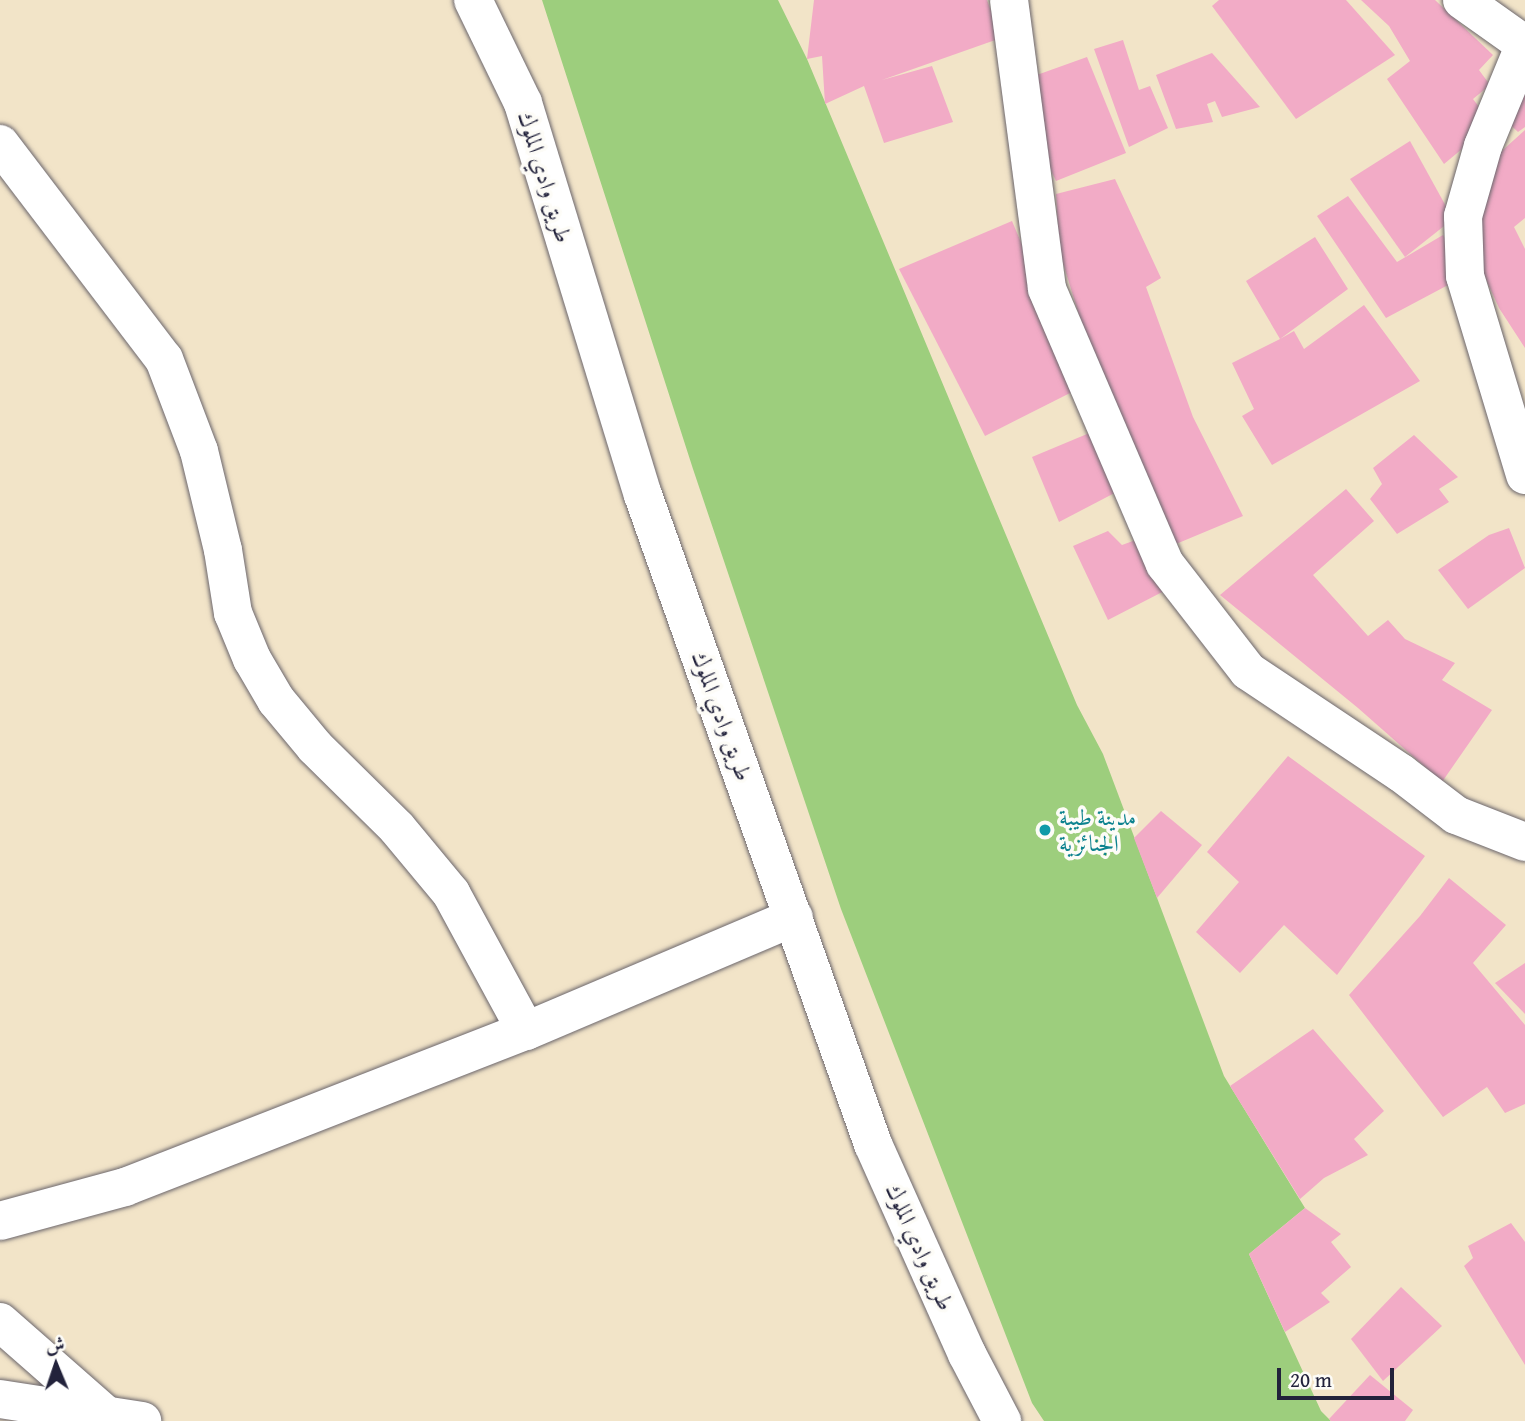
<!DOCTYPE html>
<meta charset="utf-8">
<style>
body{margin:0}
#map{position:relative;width:1525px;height:1421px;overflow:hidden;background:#f2e4c8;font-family:"Gentium Book Plus",Amiri,serif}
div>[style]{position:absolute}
.green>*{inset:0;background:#9dce7d}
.building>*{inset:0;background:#f2abc6}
.roads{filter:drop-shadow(0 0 2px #6b666c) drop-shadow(0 0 2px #6b666c)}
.minor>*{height:38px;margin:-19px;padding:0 19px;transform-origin:19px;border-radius:19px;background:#fff}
.tertiary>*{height:38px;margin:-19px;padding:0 19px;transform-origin:19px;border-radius:19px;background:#fff}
.dots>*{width:19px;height:19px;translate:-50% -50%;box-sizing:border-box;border:4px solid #fdfcf7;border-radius:50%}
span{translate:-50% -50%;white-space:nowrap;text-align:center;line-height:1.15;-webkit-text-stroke:7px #fdfcf7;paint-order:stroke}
.street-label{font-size:23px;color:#22223b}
.culture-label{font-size:23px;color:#0d838f}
.left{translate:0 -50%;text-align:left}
.north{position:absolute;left:21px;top:1330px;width:70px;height:70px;-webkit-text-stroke:5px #fdfcf7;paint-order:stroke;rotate:358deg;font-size:19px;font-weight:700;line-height:28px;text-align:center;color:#22223b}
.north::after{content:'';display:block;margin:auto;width:24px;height:32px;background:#22223b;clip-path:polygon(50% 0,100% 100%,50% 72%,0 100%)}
.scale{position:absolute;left:1277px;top:1368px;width:117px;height:32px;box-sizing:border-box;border:4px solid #22223b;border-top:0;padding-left:9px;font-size:21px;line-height:24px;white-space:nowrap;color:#22223b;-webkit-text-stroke:5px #fdfcf7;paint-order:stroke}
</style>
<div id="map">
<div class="green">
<i style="clip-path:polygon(542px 0,778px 0,807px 59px,1077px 705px,1103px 754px,1224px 1076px,1305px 1208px,1249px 1254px,1321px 1411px,1331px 1421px,1044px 1421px,1032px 1403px,841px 909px,693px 469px)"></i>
</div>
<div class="building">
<i style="clip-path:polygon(814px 0,987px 0,1001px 38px,882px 80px,932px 66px,953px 122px,884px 143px,864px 86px,825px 104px,822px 56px,807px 59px)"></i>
<i style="clip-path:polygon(1219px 0,1346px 0,1395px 55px,1296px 119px,1212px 6px)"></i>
<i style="clip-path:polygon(1361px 0,1435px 0,1493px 55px,1479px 70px,1490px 85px,1473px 99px,1492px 124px,1444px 164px,1387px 79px,1410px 61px,1389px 26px)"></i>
<i style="clip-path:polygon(1123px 40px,1139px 90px,1150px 86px,1168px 128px,1129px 147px,1094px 49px)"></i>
<i style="clip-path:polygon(1212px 53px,1260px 107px,1222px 117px,1215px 101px,1207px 104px,1213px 122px,1176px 129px,1156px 75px)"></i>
<i style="clip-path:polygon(1087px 57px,1126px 153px,1056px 181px,1041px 150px,1034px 76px)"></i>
<i style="clip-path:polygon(1525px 93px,1525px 127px,1518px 132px,1504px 119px)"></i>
<i style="clip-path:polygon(1525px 130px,1525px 218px,1514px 227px,1525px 249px,1525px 348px,1499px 308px,1477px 260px,1483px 168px)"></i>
<i style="clip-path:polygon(1410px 141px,1453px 219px,1405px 257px,1350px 179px)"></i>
<i style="clip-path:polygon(1115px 179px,1161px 278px,1146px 287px,1193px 417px,1243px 516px,1176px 544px,1128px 439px,1079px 315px,1059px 250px,1056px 194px)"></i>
<i style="clip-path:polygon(1348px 196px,1397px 262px,1443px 235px,1465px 276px,1386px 318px,1317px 216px)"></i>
<i style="clip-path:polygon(1012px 221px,1082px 387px,985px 436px,899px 269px)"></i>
<i style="clip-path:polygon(1315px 237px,1348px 289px,1280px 339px,1294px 331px,1304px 349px,1364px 305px,1420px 381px,1272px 465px,1242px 416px,1254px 409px,1232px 363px,1280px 339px,1246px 281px)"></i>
<i style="clip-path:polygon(1099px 429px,1128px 486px,1059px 522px,1032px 457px)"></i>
<i style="clip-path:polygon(1414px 435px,1458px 477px,1439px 489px,1449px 502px,1397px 534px,1370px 499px,1382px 484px,1373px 468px)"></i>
<i style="clip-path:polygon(1346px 489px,1374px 521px,1313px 575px,1368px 636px,1388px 620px,1405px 639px,1455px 663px,1442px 680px,1492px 710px,1442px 782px,1358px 708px,1220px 595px)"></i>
<i style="clip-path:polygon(1509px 528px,1525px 568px,1468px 609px,1438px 570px,1489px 535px)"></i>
<i style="clip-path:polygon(1108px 531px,1122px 545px,1152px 534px,1170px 588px,1108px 620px,1073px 546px)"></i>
<i style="clip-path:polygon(1288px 756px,1425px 856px,1337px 975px,1284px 925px,1240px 973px,1196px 932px,1239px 882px,1207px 852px)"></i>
<i style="clip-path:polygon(1161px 811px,1202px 845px,1157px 898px,1134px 838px)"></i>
<i style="clip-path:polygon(1449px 878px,1506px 925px,1473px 963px,1525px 1025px,1525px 1104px,1505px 1113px,1487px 1087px,1443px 1117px,1349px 995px,1420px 916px)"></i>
<i style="clip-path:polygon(1525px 963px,1525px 1014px,1495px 983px)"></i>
<i style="clip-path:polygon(1313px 1029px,1384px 1111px,1354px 1139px,1368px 1155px,1324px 1178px,1300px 1199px,1230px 1086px)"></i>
<i style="clip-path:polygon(1305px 1208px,1341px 1234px,1331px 1242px,1351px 1267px,1321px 1293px,1330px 1302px,1285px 1332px,1249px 1254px)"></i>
<i style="clip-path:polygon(1511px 1223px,1525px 1242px,1525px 1365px,1464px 1266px,1473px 1258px,1468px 1246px)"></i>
<i style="clip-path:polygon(1401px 1287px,1442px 1326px,1383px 1381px,1351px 1339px)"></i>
<i style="clip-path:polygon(1370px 1375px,1413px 1410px,1405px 1421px,1331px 1421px,1329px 1419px)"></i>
</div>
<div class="roads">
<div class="minor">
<i style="left:1009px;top:0;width:291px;rotate:82.5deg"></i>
<i style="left:1047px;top:289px;width:299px;rotate:66.8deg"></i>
<i style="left:1165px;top:564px;width:135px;rotate:52.2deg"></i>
<i style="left:1248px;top:671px;width:184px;rotate:33.7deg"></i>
<i style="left:1401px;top:773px;width:69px;rotate:37.4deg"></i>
<i style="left:1456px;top:815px;width:74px;rotate:21.4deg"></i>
<i style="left:1462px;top:0;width:76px;rotate:35.4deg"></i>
<i style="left:1525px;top:44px;width:110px;rotate:112.4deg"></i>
<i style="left:1483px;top:146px;width:73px;rotate:105.9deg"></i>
<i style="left:1463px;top:216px;width:60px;rotate:88.1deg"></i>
<i style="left:1465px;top:276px;width:208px;rotate:73.2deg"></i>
<i style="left:0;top:144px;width:270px;rotate:52.7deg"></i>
<i style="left:164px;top:359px;width:98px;rotate:69.2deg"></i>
<i style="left:199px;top:451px;width:102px;rotate:76.4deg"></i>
<i style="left:223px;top:550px;width:64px;rotate:81deg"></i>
<i style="left:233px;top:613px;width:50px;rotate:67.6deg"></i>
<i style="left:252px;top:659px;width:48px;rotate:59.7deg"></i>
<i style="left:276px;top:700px;width:61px;rotate:50.3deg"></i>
<i style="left:315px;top:747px;width:115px;rotate:44.6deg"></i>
<i style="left:397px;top:828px;width:85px;rotate:50.3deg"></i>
<i style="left:451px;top:893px;width:157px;rotate:61.5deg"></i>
<i style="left:0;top:1221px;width:130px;rotate:-15.2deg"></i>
<i style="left:125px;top:1187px;width:430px;rotate:-21.3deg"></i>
<i style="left:526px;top:1031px;width:291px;rotate:-23deg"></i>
<i style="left:0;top:1322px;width:141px;rotate:41.3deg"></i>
<i style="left:0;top:1399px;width:144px;rotate:8.8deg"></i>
</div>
<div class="tertiary">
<i style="left:473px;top:0;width:114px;rotate:64.1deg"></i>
<i style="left:523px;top:103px;width:410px;rotate:73deg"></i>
<i style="left:643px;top:495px;width:689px;rotate:70.49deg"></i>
<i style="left:873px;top:1144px;width:230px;rotate:65.9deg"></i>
<i style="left:967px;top:1354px;width:76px;rotate:62.4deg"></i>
</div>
</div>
<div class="dots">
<i style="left:1045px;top:830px;background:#0f9aa8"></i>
</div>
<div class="street-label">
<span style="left:545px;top:177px;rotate:73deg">طريق وادي الملوك</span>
<span style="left:722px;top:716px;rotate:70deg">طريق وادي الملوك</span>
<span style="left:920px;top:1247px;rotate:66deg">طريق وادي الملوك</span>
</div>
<div class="culture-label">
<span class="left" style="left:1059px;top:830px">مدينة طيبة<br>الجنائزية</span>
</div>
<div class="north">ش</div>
<div class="scale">20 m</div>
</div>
